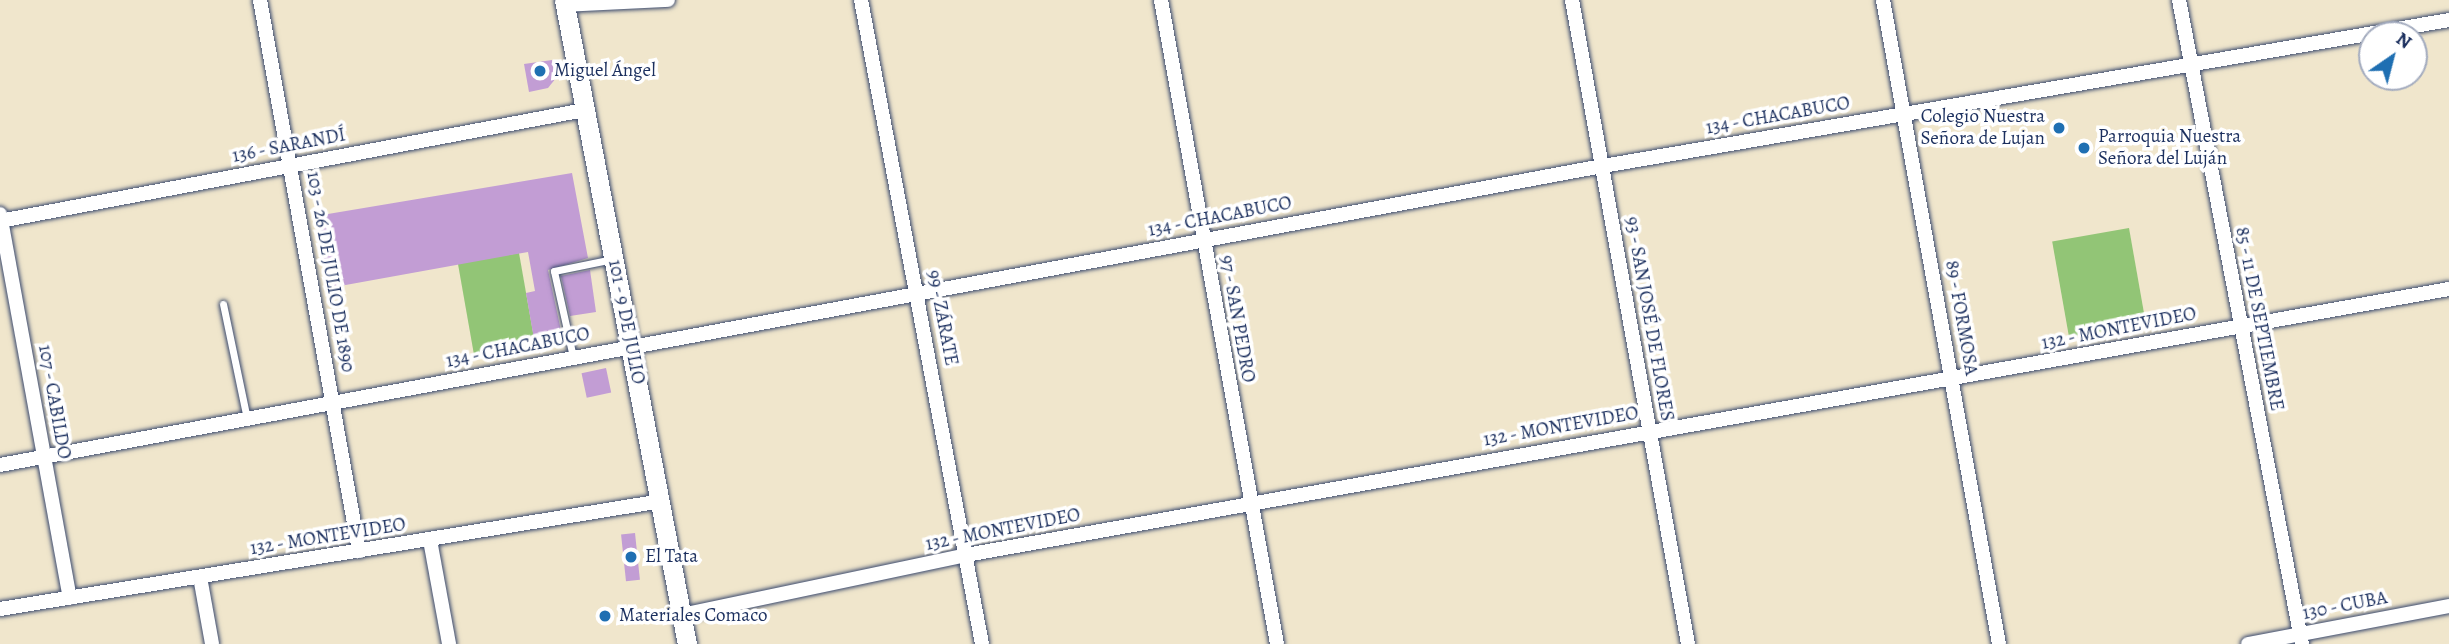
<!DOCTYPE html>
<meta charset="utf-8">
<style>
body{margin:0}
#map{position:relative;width:2449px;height:644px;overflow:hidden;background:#f0e6cc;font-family:Alegreya,serif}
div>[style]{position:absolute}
.green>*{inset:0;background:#92c576;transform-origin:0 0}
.building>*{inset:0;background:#c29dd4;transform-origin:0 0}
.roads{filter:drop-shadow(0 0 2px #3b4a6e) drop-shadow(0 0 2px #3b4a6e)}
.lane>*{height:7px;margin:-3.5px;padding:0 3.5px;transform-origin:3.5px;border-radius:3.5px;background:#fff}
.street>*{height:14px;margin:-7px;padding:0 7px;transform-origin:7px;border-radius:7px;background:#fff}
.secondary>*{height:19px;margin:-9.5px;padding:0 9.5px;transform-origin:9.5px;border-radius:9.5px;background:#fff}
.dots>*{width:19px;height:19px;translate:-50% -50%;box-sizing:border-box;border:4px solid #fff;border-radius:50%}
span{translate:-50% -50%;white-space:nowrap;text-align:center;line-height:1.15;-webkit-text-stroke:7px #fff;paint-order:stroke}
.poi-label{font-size:19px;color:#1b2f5e}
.left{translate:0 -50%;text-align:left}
.right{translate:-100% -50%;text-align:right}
.street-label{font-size:19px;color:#1b2f5e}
.north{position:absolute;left:2358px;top:21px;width:70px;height:70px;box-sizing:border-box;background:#fff;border:2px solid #a4acbf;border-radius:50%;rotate:35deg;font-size:19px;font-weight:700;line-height:28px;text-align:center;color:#1b2f5e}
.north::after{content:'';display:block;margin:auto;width:24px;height:32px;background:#1f6fb2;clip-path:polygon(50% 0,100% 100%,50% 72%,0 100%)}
</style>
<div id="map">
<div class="green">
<i style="left:2129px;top:228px;width:97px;height:78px;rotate:80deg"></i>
<i style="left:519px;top:253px;width:93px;height:62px;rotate:80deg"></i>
</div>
<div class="building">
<i style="clip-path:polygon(552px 60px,556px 78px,548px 88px,529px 92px,524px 64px)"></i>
<i style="clip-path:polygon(572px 173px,588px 258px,548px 270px,563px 340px,535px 345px,526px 293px,535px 291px,528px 252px,329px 288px,316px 216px)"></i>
<i style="clip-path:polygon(590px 270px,596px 312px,570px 316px,561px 276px)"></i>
<i style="left:606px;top:368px;width:25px;height:25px;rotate:78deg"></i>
<i style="left:635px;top:533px;width:47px;height:14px;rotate:84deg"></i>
</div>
<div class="roads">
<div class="lane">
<i style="left:223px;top:304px;width:117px;rotate:78.2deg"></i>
<i style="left:573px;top:357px;width:88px;rotate:-102.5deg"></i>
<i style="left:554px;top:271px;width:60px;rotate:-11.5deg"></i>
</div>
<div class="street">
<i style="left:260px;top:0;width:560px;rotate:79.81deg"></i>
<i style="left:861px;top:0;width:655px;rotate:79.36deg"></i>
<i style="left:1161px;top:0;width:654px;rotate:79.79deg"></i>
<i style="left:1572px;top:0;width:654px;rotate:79.79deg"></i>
<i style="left:1883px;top:0;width:654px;rotate:79.79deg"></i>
<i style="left:2179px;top:0;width:656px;rotate:79.19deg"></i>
<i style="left:564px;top:5px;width:104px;rotate:-2.8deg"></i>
<i style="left:0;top:214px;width:390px;rotate:79.7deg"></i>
<i style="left:0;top:221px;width:594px;rotate:-10.76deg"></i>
<i style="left:0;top:465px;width:1631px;rotate:-10.57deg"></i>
<i style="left:1603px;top:166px;width:859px;rotate:-9.79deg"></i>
<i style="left:430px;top:540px;width:106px;rotate:79.6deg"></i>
<i style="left:200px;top:577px;width:68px;rotate:79.8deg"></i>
<i style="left:0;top:609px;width:671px;rotate:-9.27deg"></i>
<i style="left:682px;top:615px;width:290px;rotate:-11.9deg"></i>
<i style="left:966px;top:555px;width:1507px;rotate:-10.17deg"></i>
<i style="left:2248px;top:644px;width:205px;rotate:-10.7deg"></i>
</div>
<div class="secondary">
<i style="left:564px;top:0;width:656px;rotate:79.19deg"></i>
</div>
</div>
<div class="dots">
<i style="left:540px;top:71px;background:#1f6fb2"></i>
<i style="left:2059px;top:128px;background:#1f6fb2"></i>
<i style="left:2084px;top:148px;background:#1f6fb2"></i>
<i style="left:631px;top:557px;background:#1f6fb2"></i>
<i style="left:605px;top:616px;background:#1f6fb2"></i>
</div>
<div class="poi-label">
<span class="left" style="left:554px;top:71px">Miguel Ángel</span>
<span class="right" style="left:2045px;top:128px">Colegio Nuestra<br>Señora de Lujan</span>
<span class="left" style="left:2098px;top:148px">Parroquia Nuestra<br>Señora del Luján</span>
<span class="left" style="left:645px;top:557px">El Tata</span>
<span class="left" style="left:619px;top:616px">Materiales Comaco</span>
</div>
<div class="street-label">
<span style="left:1778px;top:116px;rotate:-10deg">134 - CHACABUCO</span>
<span style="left:289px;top:146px;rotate:-11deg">136 - SARANDÍ</span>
<span style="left:1220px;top:217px;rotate:-11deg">134 - CHACABUCO</span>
<span style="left:330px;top:272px;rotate:80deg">103 - 26 DE JULIO DE 1890</span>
<span style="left:942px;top:318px;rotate:79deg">99 - ZÁRATE</span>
<span style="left:1961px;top:318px;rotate:80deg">89 - FORMOSA</span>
<span style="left:1237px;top:319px;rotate:80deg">97 - SAN PEDRO</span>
<span style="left:1649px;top:319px;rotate:80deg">93 - SAN JOSÉ DE FLORES</span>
<span style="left:2259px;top:319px;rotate:79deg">85 - 11 DE SEPTIEMBRE</span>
<span style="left:626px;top:322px;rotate:79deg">101 - 9 DE JULIO</span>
<span style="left:2119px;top:329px;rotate:-11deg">132 - MONTEVIDEO</span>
<span style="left:518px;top:348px;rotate:-11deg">134 - CHACABUCO</span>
<span style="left:54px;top:402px;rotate:80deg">107 - CABILDO</span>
<span style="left:1561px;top:427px;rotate:-10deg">132 - MONTEVIDEO</span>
<span style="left:1003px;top:530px;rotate:-11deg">132 - MONTEVIDEO</span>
<span style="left:328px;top:537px;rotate:-9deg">132 - MONTEVIDEO</span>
<span style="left:2345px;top:606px;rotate:-11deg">130 - CUBA</span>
</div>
<div class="north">N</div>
</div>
